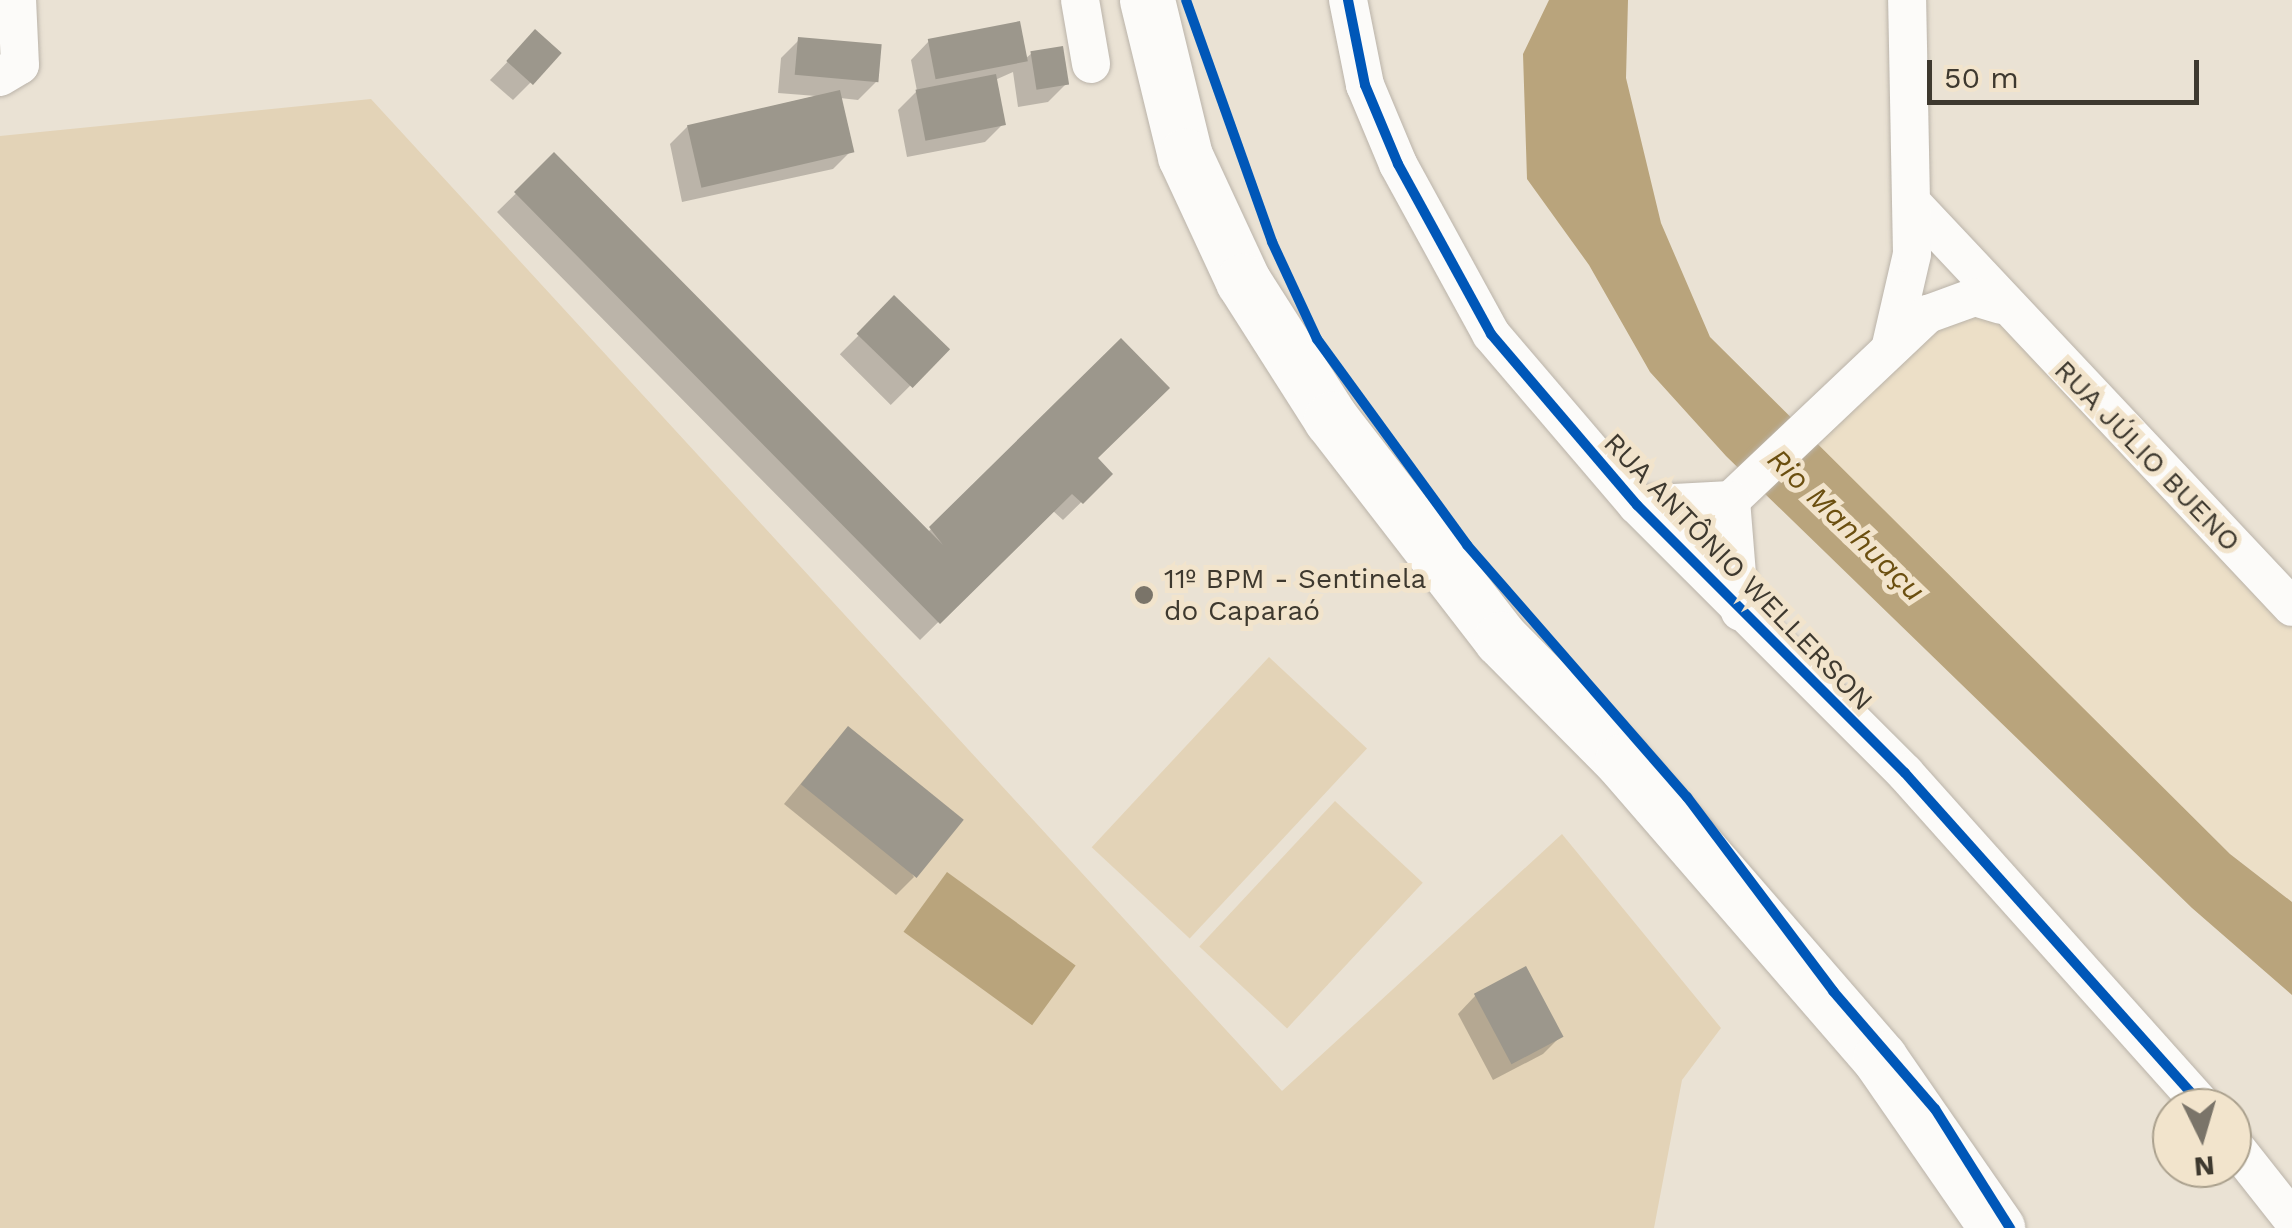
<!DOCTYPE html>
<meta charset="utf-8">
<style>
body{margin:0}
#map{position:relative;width:2292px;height:1228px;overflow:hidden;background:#eae2d4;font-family:"Work Sans",sans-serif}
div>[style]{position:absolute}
.built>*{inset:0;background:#ecdfc7}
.green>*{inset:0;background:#e3d3b7;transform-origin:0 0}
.water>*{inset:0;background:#b9a47c;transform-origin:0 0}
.shadow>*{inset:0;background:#0003;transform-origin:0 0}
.building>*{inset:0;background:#9c978c;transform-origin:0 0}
.roads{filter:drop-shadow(0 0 2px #bab3a9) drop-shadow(0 0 2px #bab3a9)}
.minor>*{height:38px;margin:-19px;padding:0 19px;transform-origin:19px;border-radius:19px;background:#fcfbf9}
.highway>*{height:55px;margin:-27.5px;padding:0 27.5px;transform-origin:27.5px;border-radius:27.5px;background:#fcfbf9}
.cycleway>*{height:10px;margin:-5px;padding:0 5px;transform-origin:5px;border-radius:5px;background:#0057b8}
.dots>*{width:28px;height:28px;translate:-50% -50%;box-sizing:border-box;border:5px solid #f2e4cc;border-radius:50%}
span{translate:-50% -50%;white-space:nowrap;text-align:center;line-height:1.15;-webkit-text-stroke:10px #f2e4cc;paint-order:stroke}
.street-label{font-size:28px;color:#3e392f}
.poi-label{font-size:28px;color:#3e392f}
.left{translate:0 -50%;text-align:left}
.water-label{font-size:30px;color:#6b4f10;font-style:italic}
.north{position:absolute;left:2152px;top:1088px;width:100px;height:100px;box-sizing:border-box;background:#f2e4cc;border:2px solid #aaa08d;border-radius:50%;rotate:175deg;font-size:28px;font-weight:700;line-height:40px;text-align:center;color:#3e392f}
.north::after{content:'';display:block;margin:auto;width:35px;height:45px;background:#7a7469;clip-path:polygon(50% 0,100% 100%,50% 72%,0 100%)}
.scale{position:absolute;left:1927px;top:60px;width:272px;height:45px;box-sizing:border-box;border:5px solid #3e392f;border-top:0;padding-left:12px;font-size:30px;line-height:35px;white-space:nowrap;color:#3e392f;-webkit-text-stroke:8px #f2e4cc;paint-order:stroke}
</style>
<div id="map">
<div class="built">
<i style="clip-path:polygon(1975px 297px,2292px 607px,2292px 902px,2230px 854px,1802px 431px)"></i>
</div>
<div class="green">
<i style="clip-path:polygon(371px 99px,1282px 1091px,1562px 834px,1721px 1028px,1682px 1080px,1654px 1228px,0 1228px,0 136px)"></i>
<i style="left:1269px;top:657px;width:134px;height:260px;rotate:43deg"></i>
<i style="left:1335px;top:801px;width:120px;height:199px;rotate:43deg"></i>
</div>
<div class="water">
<i style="clip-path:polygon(1549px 0,1628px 0,1626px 78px,1661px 223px,1710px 337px,2230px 854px,2292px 902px,2292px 995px,2192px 908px,1726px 456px,1650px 372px,1589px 265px,1527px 179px,1523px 54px)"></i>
<i style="left:947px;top:872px;width:159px;height:74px;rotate:36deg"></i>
</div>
<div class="shadow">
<i style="clip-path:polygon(799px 40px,876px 82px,858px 100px,840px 98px,851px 151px,833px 169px,682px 202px,670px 144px,688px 126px,816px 96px,778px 93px,781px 58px)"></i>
<i style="clip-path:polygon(929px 41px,1025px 59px,1032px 53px,1066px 84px,1048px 102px,1018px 107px,1013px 72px,995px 80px,1003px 124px,985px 142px,907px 157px,898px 110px,917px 91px,911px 60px)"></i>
<i style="clip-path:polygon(518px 51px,531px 82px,513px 100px,490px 80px)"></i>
<i style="clip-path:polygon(554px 156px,927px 533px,1121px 342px,1095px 458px,1110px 474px,1063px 520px,1052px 510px,920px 640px,497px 212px)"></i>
<i style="left:895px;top:299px;width:72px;height:78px;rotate:45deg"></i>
<i style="clip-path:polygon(830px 748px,914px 877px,896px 895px,784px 804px)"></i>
<i style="clip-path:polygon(1476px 995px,1561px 1036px,1543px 1054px,1493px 1080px,1458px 1014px)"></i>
</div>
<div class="building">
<i style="left:1020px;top:21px;width:41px;height:94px;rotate:79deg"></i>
<i style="left:535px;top:29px;width:36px;height:43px;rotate:42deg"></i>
<i style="left:798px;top:37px;width:84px;height:38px;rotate:5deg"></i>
<i style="left:1063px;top:46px;width:39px;height:33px;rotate:81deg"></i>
<i style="left:996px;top:74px;width:52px;height:82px;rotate:79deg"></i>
<i style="left:840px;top:90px;width:64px;height:157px;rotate:77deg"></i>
<i style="clip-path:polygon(554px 152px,943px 545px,929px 527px,1121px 338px,1170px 388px,1098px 458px,1113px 474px,1083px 504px,1072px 494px,940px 624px,514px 192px)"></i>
<i style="left:894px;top:295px;width:78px;height:54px;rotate:44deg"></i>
<i style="left:848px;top:726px;width:149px;height:75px;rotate:39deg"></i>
<i style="left:1526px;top:966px;width:80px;height:59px;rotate:62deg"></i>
</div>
<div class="roads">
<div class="minor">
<i style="left:1080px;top:0;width:65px;rotate:80.2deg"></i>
<i style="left:1348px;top:0;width:87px;rotate:78.7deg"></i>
<i style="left:1365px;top:85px;width:86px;rotate:67.3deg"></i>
<i style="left:1398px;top:164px;width:194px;rotate:61.3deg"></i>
<i style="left:1491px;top:334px;width:225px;rotate:49.5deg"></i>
<i style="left:1637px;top:505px;width:379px;rotate:45deg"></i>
<i style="left:1905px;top:773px;width:449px;rotate:48.2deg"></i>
<i style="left:0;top:77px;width:23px;rotate:-31deg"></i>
<i style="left:20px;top:65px;width:65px;rotate:-92.6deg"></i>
<i style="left:1913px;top:204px;width:553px;rotate:46.76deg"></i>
<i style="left:1891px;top:345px;width:93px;rotate:-77deg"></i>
<i style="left:1912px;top:254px;width:254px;rotate:-91.1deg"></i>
<i style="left:1731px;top:500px;width:271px;rotate:-43.4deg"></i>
<i style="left:1928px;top:314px;width:50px;rotate:-19.9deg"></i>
<i style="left:1975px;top:297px;width:27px;rotate:17deg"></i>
<i style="left:1731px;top:500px;width:112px;rotate:85.4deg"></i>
<i style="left:1637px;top:505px;width:94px;rotate:-3deg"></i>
<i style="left:2232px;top:1143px;width:97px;rotate:51.7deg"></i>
</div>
<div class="highway">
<i style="left:1147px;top:0;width:161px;rotate:76.3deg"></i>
<i style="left:1185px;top:156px;width:138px;rotate:65.1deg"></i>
<i style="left:1243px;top:281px;width:164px;rotate:57.5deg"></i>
<i style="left:1331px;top:419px;width:278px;rotate:52.3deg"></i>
<i style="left:1501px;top:639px;width:172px;rotate:45.2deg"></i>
<i style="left:1622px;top:761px;width:394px;rotate:49.1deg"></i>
<i style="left:1880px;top:1059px;width:206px;rotate:55.3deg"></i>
</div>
</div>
<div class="cycleway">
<i style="left:1186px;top:0;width:257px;rotate:70.4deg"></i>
<i style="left:1272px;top:242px;width:107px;rotate:65.1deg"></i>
<i style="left:1317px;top:339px;width:255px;rotate:53.9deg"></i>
<i style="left:1467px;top:545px;width:335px;rotate:48.9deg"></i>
<i style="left:1687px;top:797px;width:243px;rotate:53deg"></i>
<i style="left:1833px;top:991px;width:156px;rotate:49.2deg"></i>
<i style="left:1935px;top:1109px;width:141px;rotate:57.8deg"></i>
<i style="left:1348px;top:0;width:87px;rotate:78.7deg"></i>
<i style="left:1365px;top:85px;width:86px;rotate:67.3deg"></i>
<i style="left:1398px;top:164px;width:194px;rotate:61.3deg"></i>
<i style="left:1491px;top:334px;width:225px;rotate:49.5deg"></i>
<i style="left:1637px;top:505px;width:379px;rotate:45deg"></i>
<i style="left:1905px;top:773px;width:449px;rotate:48.2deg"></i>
</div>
<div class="dots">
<i style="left:1144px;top:595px;background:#7a7469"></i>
</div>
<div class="street-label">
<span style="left:2147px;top:456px;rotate:46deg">RUA JÚLIO BUENO</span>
<span style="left:1738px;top:572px;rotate:46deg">RUA ANTÔNIO WELLERSON</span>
</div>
<div class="poi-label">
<span class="left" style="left:1164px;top:595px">11º BPM - Sentinela<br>do Caparaó</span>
</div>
<div class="water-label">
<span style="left:1846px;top:525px;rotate:44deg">Rio Manhuaçu</span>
</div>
<div class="north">N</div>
<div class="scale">50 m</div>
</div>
